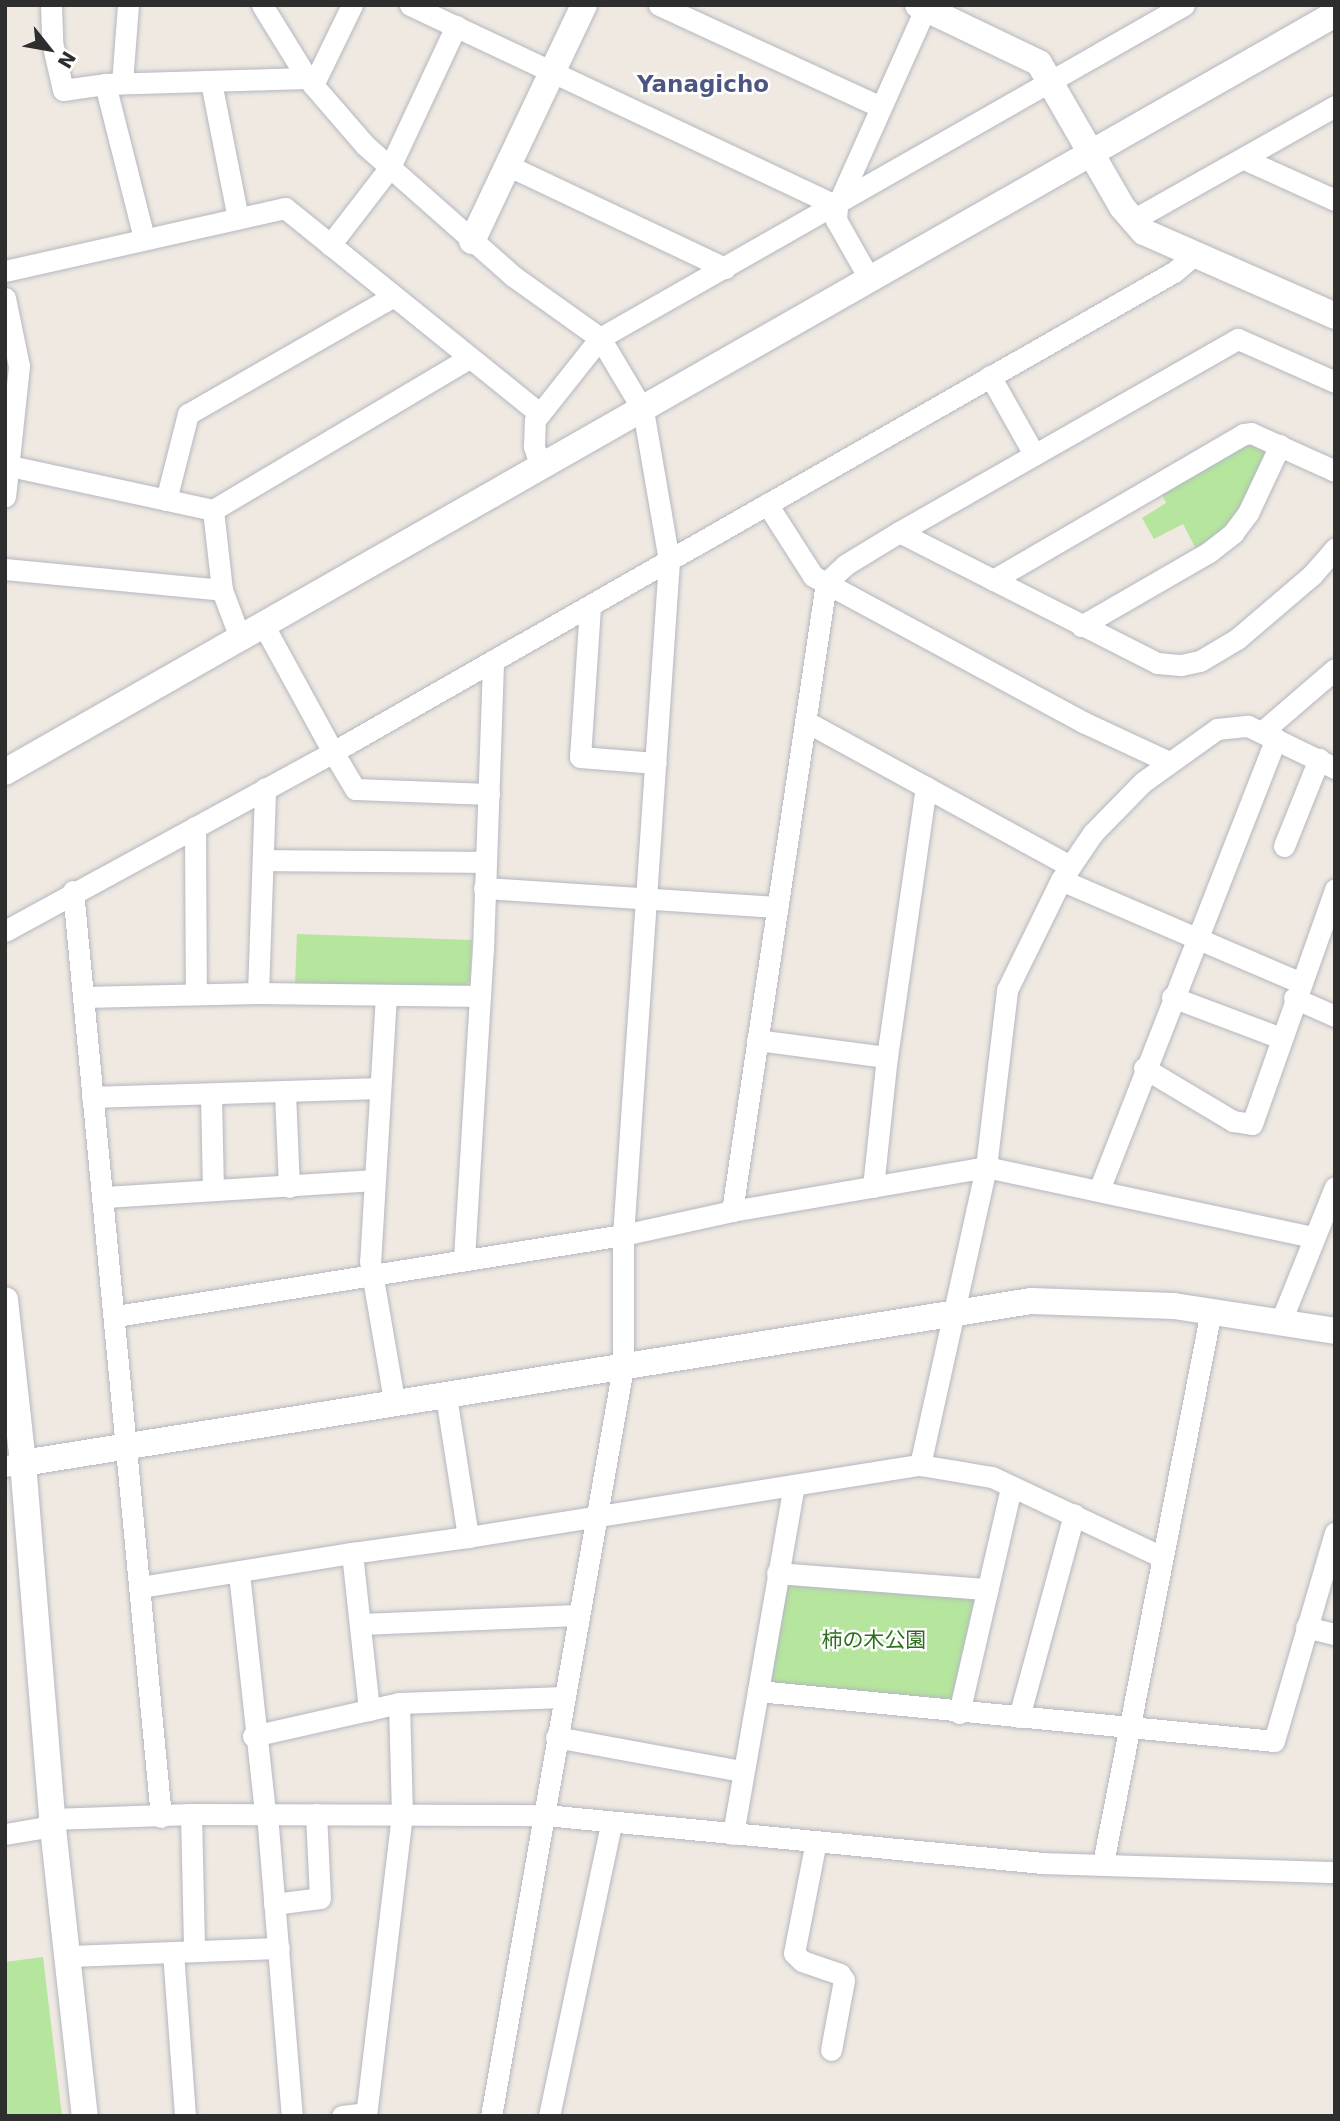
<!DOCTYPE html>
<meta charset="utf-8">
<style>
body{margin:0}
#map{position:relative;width:1340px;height:2121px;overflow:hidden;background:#efe9e1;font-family:"DejaVu Sans","Noto Sans JP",sans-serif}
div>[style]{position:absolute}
.green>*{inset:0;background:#b6e59e}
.roads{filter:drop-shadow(0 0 2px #b4b7c1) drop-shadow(0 0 2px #b4b7c1)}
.minor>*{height:21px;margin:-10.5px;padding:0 10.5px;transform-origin:10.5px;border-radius:10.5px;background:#fff}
.tertiary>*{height:26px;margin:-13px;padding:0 13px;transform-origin:13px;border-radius:13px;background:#fff}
span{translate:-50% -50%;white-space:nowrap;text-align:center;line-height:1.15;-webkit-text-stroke:5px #fff;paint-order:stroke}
.park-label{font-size:21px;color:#2c6e1b}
.neighbourhood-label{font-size:23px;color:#4d5680;font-weight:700}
.frame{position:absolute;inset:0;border:7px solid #2e2e2e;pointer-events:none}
.north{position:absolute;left:14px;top:14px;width:70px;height:70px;-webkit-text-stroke:5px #fff;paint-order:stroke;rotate:121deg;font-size:19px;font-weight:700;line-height:28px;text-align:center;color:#2e2e2e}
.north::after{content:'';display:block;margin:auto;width:24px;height:32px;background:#2e2e2e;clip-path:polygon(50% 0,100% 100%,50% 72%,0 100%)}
</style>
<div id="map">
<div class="green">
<i style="clip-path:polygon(1254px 441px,1265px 446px,1268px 455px,1227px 529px,1197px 551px,1183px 524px,1154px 539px,1142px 518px,1166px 503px,1161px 492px,1242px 443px)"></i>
<i style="clip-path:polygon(297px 934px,472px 940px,470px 981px,463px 988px,295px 986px)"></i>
<i style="clip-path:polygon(785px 1584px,975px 1597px,951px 1701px,773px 1683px,770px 1677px)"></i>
<i style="clip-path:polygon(43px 1957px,62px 2116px,5px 2116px,5px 1962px)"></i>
</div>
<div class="roads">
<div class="minor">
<i style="left:51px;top:5px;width:37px;rotate:88deg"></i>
<i style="left:52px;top:42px;width:49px;rotate:77.1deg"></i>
<i style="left:63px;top:90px;width:42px;rotate:-8.1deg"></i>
<i style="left:105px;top:84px;width:202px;rotate:-1.7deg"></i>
<i style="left:262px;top:5px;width:86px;rotate:58.3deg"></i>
<i style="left:307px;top:78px;width:89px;rotate:49.1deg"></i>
<i style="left:365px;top:145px;width:198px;rotate:41.5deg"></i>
<i style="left:513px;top:276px;width:107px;rotate:35.5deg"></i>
<i style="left:600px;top:338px;width:84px;rotate:59.2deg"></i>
<i style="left:643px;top:410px;width:153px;rotate:80.2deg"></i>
<i style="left:669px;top:561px;width:676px;rotate:93.9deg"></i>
<i style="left:623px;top:1235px;width:132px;rotate:90deg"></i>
<i style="left:623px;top:1367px;width:761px;rotate:99.99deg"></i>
<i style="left:410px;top:5px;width:472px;rotate:25.2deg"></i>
<i style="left:659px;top:5px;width:242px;rotate:24.7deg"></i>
<i style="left:211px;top:82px;width:139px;rotate:78.8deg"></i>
<i style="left:122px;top:83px;width:78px;rotate:-85.6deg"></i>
<i style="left:105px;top:84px;width:159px;rotate:75.8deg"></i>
<i style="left:313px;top:85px;width:89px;rotate:-64deg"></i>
<i style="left:1244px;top:159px;width:100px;rotate:24.3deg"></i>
<i style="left:509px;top:166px;width:239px;rotate:25.3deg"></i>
<i style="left:1131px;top:221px;width:234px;rotate:-29.4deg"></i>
<i style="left:330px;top:245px;width:98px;rotate:-52.4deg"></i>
<i style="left:390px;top:167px;width:156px;rotate:-64.9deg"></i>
<i style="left:5px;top:271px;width:287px;rotate:-12.7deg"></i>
<i style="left:285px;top:208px;width:326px;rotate:38.9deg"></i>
<i style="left:869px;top:278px;width:67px;rotate:-119.6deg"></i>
<i style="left:836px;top:220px;width:14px;rotate:-86deg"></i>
<i style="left:837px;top:206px;width:220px;rotate:-65.9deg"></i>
<i style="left:5px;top:298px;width:69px;rotate:78.4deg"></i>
<i style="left:19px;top:366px;width:131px;rotate:96.1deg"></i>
<i style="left:990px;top:376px;width:90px;rotate:60.6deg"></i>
<i style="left:10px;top:466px;width:208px;rotate:12.2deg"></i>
<i style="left:213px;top:510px;width:298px;rotate:-30.7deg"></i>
<i style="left:541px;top:468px;width:23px;rotate:-108deg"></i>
<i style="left:534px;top:446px;width:26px;rotate:-88deg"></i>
<i style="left:535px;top:420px;width:105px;rotate:-51.6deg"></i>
<i style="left:600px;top:338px;width:672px;rotate:-29.69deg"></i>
<i style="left:166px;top:500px;width:89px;rotate:-75.7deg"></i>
<i style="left:188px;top:414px;width:237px;rotate:-29.8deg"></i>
<i style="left:767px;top:504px;width:85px;rotate:57.4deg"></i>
<i style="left:813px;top:576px;width:307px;rotate:28.4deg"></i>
<i style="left:1083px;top:722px;width:93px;rotate:24.9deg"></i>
<i style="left:213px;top:510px;width:81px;rotate:83.6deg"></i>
<i style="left:222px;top:590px;width:51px;rotate:69.4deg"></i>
<i style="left:899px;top:532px;width:390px;rotate:-29.7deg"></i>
<i style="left:1238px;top:339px;width:106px;rotate:23.9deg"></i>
<i style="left:5px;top:569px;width:218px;rotate:5.5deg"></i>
<i style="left:993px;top:580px;width:290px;rotate:-30.2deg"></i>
<i style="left:1244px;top:434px;width:7px;rotate:-8deg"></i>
<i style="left:1251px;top:433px;width:92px;rotate:24.3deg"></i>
<i style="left:590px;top:607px;width:150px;rotate:93.8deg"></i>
<i style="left:580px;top:757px;width:76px;rotate:4.5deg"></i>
<i style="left:1081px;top:626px;width:148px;rotate:-30deg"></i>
<i style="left:1209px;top:552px;width:31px;rotate:-38deg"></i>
<i style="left:1233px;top:533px;width:25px;rotate:-53deg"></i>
<i style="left:1248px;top:513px;width:75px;rotate:-64.8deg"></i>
<i style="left:805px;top:721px;width:302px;rotate:28.7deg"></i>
<i style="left:1263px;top:731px;width:95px;rotate:-40.7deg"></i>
<i style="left:489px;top:794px;width:134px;rotate:-177.9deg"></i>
<i style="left:355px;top:789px;width:43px;rotate:-120.7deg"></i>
<i style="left:333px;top:752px;width:968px;rotate:-29.72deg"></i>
<i style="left:1174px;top:272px;width:26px;rotate:-40deg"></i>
<i style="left:195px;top:827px;width:167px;rotate:89.7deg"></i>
<i style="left:1284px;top:846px;width:94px;rotate:-68.1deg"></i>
<i style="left:263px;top:860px;width:221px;rotate:0.5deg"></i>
<i style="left:1061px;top:880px;width:261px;rotate:23.2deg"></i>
<i style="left:484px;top:888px;width:294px;rotate:3.7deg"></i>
<i style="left:73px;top:891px;width:930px;rotate:84.57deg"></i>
<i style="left:5px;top:931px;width:374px;rotate:-28.6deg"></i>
<i style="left:333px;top:752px;width:144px;rotate:-118.7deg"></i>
<i style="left:258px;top:993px;width:205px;rotate:-88deg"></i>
<i style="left:386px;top:995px;width:266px;rotate:93.4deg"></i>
<i style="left:370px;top:1261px;width:146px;rotate:80.2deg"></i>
<i style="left:83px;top:997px;width:175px;rotate:-1.3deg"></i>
<i style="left:258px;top:993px;width:222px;rotate:0.8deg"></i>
<i style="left:1172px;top:997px;width:116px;rotate:20.6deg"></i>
<i style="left:1294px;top:998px;width:45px;rotate:23.7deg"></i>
<i style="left:757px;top:1040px;width:131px;rotate:7.5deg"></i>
<i style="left:1144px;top:1068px;width:104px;rotate:30.8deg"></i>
<i style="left:1233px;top:1121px;width:19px;rotate:9deg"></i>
<i style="left:1252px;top:1124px;width:249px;rotate:-70.5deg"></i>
<i style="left:285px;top:1092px;width:95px;rotate:87.6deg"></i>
<i style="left:211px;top:1095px;width:95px;rotate:88.8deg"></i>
<i style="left:92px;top:1097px;width:286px;rotate:-1.8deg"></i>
<i style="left:873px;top:1187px;width:131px;rotate:-83.9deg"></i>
<i style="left:887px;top:1057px;width:273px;rotate:-81.8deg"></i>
<i style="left:1099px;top:1190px;width:485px;rotate:-68.6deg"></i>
<i style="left:104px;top:1197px;width:269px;rotate:-3.6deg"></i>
<i style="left:732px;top:1211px;width:635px;rotate:-81.49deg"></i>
<i style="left:826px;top:583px;width:26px;rotate:-43deg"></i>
<i style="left:845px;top:565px;width:63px;rotate:-31.4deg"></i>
<i style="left:899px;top:532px;width:289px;rotate:26.9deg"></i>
<i style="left:1157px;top:663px;width:24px;rotate:5deg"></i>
<i style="left:1181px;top:665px;width:19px;rotate:-12deg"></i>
<i style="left:1200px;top:661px;width:43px;rotate:-30.7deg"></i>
<i style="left:1237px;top:639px;width:99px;rotate:-40.5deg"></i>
<i style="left:1312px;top:575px;width:35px;rotate:-49deg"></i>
<i style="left:464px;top:1258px;width:309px;rotate:-86.5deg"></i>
<i style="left:483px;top:950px;width:290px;rotate:-88deg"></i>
<i style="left:116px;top:1316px;width:513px;rotate:-9.08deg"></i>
<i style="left:623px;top:1235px;width:112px;rotate:-12.4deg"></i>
<i style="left:732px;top:1211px;width:258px;rotate:-9.8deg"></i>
<i style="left:986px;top:1167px;width:334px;rotate:12.1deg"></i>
<i style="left:1281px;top:1321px;width:144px;rotate:-68.1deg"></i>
<i style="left:446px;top:1396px;width:143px;rotate:81.1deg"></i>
<i style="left:468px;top:1537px;width:458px;rotate:-9.1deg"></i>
<i style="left:920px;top:1465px;width:73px;rotate:9.5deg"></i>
<i style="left:992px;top:1477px;width:188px;rotate:25.2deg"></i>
<i style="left:920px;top:1465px;width:305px;rotate:-77.5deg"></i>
<i style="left:986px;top:1167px;width:178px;rotate:-83.2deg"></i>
<i style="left:1007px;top:990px;width:123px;rotate:-63.9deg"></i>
<i style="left:1061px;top:880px;width:57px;rotate:-55.8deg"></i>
<i style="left:1093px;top:833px;width:71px;rotate:-45.6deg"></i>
<i style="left:1143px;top:782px;width:91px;rotate:-35.6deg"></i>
<i style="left:1217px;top:729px;width:31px;rotate:-6deg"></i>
<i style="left:1248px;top:726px;width:97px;rotate:25.8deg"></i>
<i style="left:5px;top:1466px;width:18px;rotate:-9deg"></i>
<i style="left:352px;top:1553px;width:117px;rotate:-7.9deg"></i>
<i style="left:239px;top:1573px;width:242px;rotate:83.8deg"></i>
<i style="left:777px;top:1573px;width:211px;rotate:4.4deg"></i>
<i style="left:141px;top:1587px;width:214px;rotate:-9.2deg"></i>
<i style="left:352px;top:1553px;width:158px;rotate:83.8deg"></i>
<i style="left:360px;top:1624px;width:218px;rotate:-2.4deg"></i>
<i style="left:1306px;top:1627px;width:30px;rotate:14deg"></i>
<i style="left:758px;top:1691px;width:518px;rotate:5.53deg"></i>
<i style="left:1274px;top:1741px;width:217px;rotate:-73.7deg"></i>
<i style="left:959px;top:1713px;width:231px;rotate:-77deg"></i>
<i style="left:1019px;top:1717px;width:210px;rotate:-74.8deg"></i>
<i style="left:253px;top:1736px;width:150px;rotate:-12.7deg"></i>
<i style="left:399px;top:1703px;width:165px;rotate:-2.1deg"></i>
<i style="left:556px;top:1737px;width:189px;rotate:10.4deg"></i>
<i style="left:191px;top:1814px;width:136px;rotate:88.7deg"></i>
<i style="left:267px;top:1814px;width:303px;rotate:85.3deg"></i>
<i style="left:52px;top:1819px;width:139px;rotate:-2.1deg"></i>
<i style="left:191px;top:1814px;width:354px;rotate:0.2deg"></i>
<i style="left:545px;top:1815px;width:500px;rotate:5.51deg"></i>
<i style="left:1043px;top:1863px;width:292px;rotate:1.8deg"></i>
<i style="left:5px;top:1834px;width:49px;rotate:-9.5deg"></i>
<i style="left:733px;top:1834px;width:353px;rotate:-80.1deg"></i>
<i style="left:816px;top:1841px;width:114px;rotate:101.1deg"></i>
<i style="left:794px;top:1953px;width:11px;rotate:45deg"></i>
<i style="left:802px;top:1961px;width:40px;rotate:18.9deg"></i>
<i style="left:840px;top:1974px;width:7px;rotate:56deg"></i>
<i style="left:844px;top:1980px;width:71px;rotate:100.5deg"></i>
<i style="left:1103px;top:1863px;width:562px;rotate:-78.93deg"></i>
<i style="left:274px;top:1904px;width:46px;rotate:-7.4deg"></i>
<i style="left:320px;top:1898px;width:84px;rotate:-92.7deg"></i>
<i style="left:173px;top:1952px;width:164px;rotate:85.8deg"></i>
<i style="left:68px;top:1956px;width:211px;rotate:-2.2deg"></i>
<i style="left:342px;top:2116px;width:24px;rotate:-7deg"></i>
<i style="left:366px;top:2116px;width:302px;rotate:-83.2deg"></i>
<i style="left:402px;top:1816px;width:113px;rotate:-91.5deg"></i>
<i style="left:549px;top:2116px;width:299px;rotate:-78deg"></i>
</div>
<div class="tertiary">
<i style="left:918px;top:5px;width:134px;rotate:25.6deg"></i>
<i style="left:1039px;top:63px;width:166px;rotate:60deg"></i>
<i style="left:1122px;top:207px;width:33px;rotate:49deg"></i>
<i style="left:1144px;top:232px;width:209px;rotate:23.7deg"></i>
<i style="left:472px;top:241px;width:261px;rotate:-64.6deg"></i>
<i style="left:5px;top:772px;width:1531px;rotate:-29.68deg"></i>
<i style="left:5px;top:1300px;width:164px;rotate:83.7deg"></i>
<i style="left:23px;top:1463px;width:357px;rotate:85.3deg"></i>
<i style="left:52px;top:1819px;width:299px;rotate:83.7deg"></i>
<i style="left:23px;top:1463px;width:1021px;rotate:-9.13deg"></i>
<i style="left:1031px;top:1301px;width:143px;rotate:2deg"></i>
<i style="left:1174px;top:1306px;width:163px;rotate:8.8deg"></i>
</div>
</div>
<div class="park-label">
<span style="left:874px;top:1640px">柿の木公園</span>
</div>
<div class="neighbourhood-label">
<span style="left:703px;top:84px">Yanagicho</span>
</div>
<div class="frame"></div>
<div class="north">N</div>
</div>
